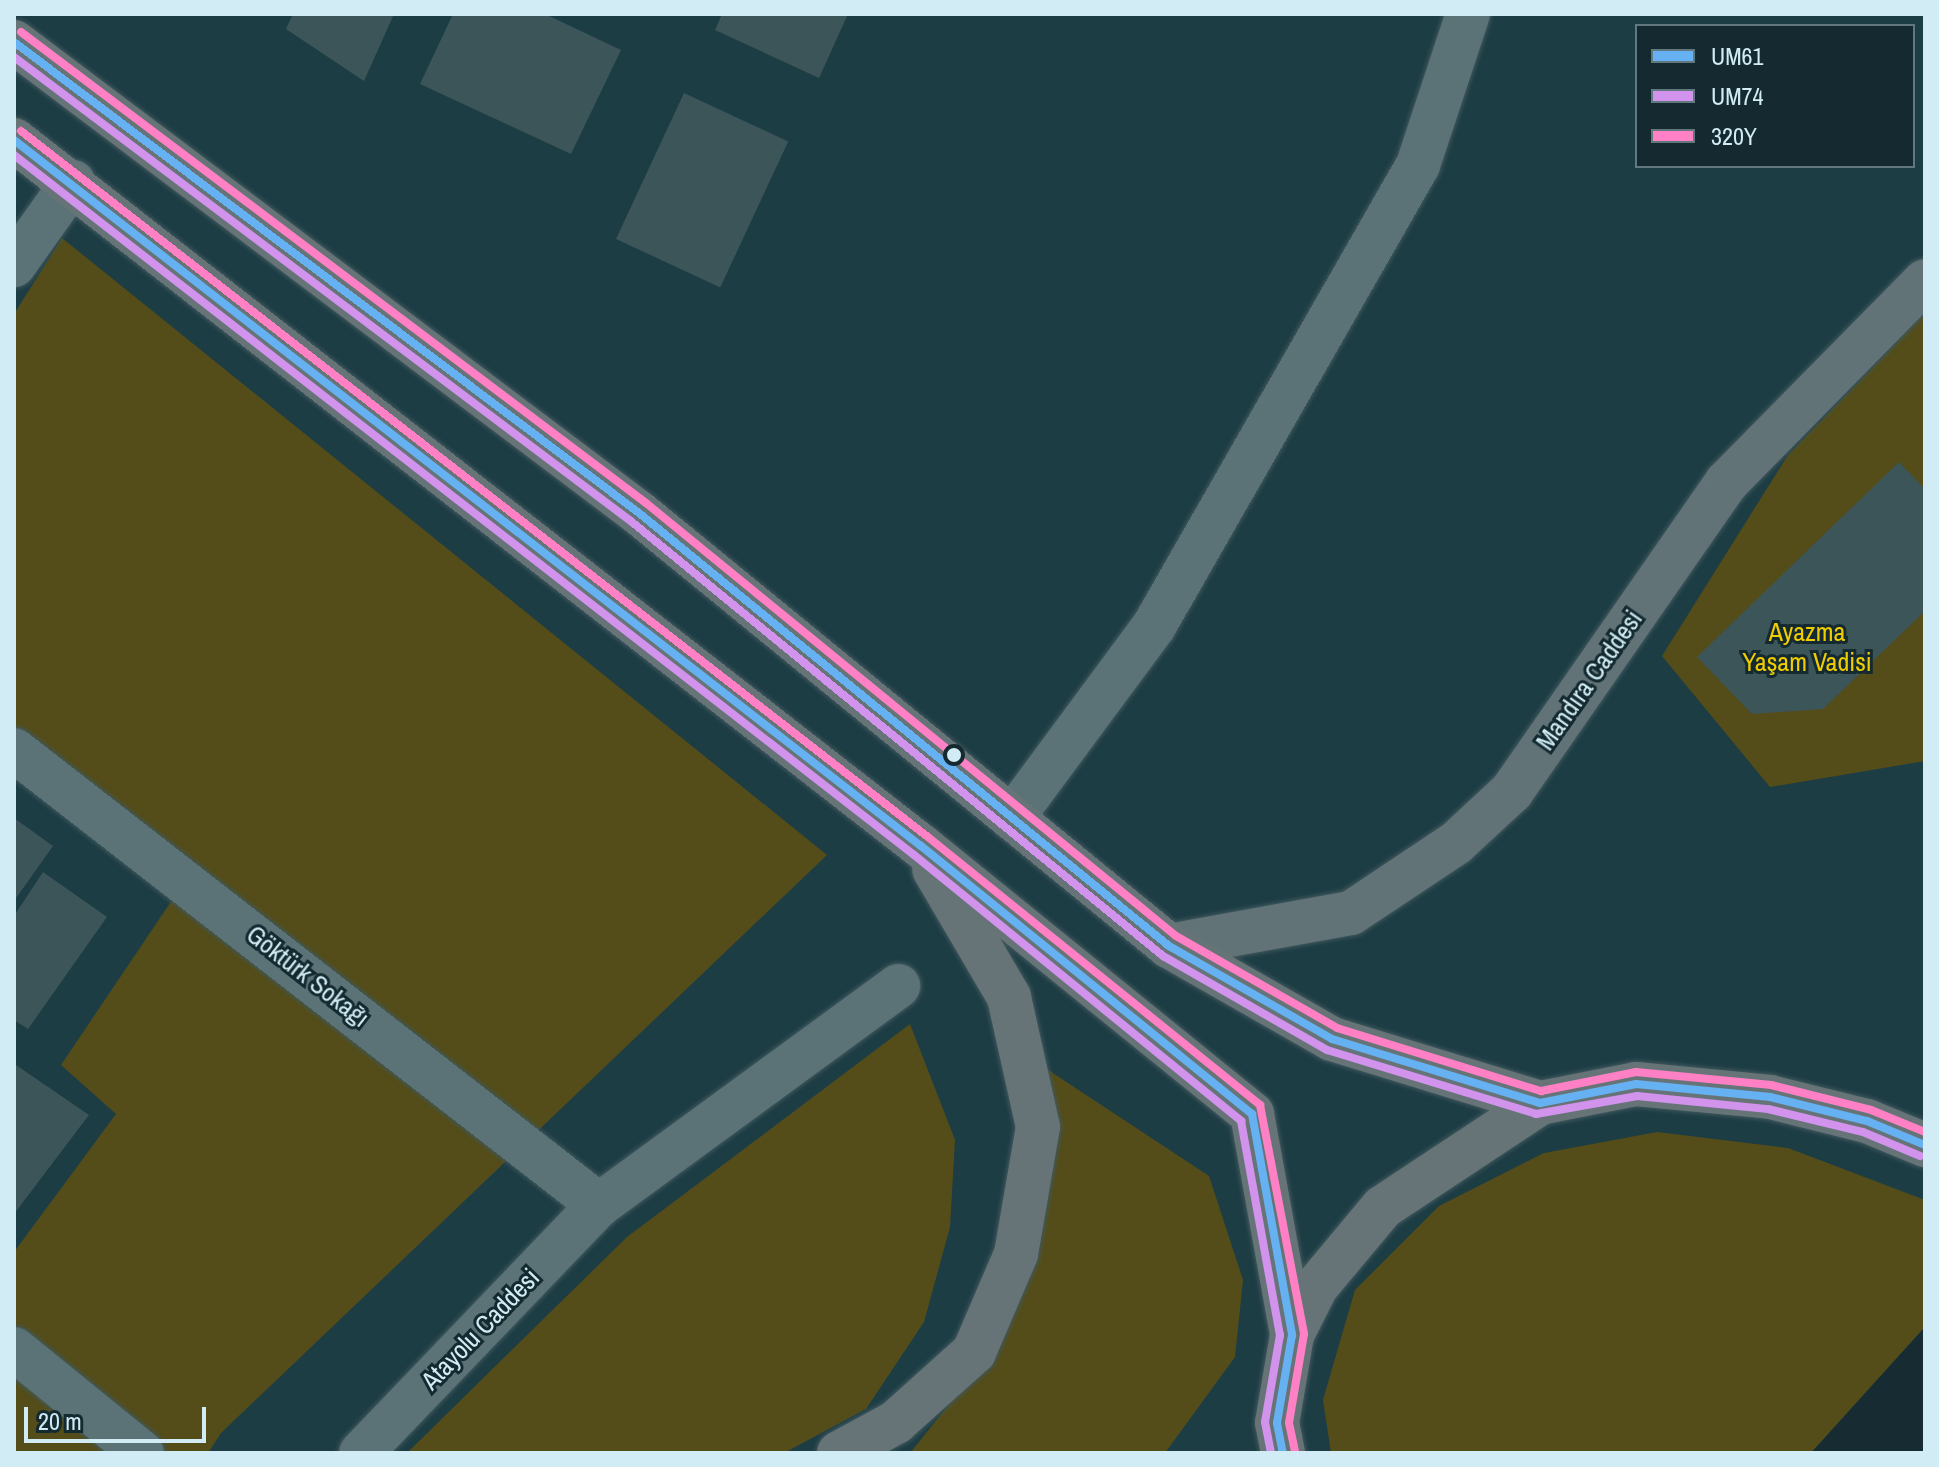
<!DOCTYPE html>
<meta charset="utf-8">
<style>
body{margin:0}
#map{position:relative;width:1939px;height:1467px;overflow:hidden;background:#1d3d45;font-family:"Archivo Narrow",sans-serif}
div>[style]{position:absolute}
.green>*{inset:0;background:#544d19}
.water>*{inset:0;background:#162c32}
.building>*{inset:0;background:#3c5559;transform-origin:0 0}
.roads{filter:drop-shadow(0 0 2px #40585d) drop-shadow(0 0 2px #40585d)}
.street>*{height:44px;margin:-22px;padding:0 22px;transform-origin:22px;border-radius:22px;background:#5b7277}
.secondary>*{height:44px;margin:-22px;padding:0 22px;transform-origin:22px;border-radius:22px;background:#617377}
.primary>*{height:44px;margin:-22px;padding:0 22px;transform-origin:22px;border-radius:22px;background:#677477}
.bus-1>*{height:8px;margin:-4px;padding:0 4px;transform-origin:4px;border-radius:4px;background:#66b1f2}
.bus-2>*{height:8px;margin:-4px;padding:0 4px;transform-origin:4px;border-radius:4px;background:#d193ec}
.bus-3>*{height:8px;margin:-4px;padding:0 4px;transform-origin:4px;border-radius:4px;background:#ff80c5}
.dots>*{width:22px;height:22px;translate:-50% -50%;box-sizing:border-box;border:4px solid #142a30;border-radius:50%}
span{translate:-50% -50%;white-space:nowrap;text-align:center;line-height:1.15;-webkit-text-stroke:6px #142a30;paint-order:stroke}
.park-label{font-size:26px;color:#efcd00}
.street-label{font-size:26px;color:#d1ecf4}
.frame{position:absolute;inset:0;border:16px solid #d1ecf4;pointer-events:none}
.legend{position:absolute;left:1635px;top:24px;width:280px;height:144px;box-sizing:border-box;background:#142a30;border:2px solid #60787e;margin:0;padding:10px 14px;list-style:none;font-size:24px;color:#d1ecf4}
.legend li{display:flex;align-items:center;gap:16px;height:40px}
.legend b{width:40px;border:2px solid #60787e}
.scale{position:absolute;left:24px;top:1407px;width:182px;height:36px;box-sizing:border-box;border:4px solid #d1ecf4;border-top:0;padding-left:10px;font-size:24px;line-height:28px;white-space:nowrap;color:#d1ecf4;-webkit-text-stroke:6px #142a30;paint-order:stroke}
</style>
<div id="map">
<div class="green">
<i style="clip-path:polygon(62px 238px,827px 855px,221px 1433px,208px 1453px,14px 1453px,14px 1252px,116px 1114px,61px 1065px,193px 869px,14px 734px,14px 314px)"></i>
<i style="clip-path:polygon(1925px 313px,1925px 761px,1770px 787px,1662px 656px,1788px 455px)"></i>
<i style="clip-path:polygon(910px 1024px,955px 1140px,950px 1227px,924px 1322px,866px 1409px,784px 1453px,407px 1453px,627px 1237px)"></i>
<i style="clip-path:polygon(998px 1037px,1209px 1176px,1243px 1280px,1235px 1357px,1165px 1453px,910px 1453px,975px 1372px,1036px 1143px)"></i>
<i style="clip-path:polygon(1657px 1132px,1788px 1148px,1925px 1200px,1925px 1327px,1811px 1453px,1331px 1453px,1323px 1400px,1355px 1290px,1439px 1206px,1544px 1153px)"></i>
</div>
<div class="water">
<i style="clip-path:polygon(1925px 1327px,1925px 1453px,1811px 1453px)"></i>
</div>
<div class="building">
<i style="clip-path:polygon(293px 14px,394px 14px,364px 81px,286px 29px)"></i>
<i style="clip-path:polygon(453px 14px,545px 14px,621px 50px,571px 154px,420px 84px)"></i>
<i style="clip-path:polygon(722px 14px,848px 14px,819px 78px,715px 30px)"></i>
<i style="left:684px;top:93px;width:115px;height:161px;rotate:25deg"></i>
<i style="clip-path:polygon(1899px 462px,1925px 489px,1925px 611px,1823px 709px,1752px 714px,1697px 657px)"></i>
<i style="clip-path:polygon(14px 818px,53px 846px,14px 901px)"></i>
<i style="clip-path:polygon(43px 872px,107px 917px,28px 1029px,14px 1020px,14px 916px)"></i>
<i style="clip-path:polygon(16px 1065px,89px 1115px,14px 1214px,14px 1067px)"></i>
</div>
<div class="roads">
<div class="street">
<i style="left:14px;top:265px;width:102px;rotate:-54.6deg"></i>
<i style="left:14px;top:750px;width:741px;rotate:37.87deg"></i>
<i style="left:1012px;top:818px;width:239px;rotate:-53.5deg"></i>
<i style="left:1154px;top:626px;width:531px;rotate:-60.2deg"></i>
<i style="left:1418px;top:165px;width:159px;rotate:-71.7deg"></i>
<i style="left:14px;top:1349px;width:165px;rotate:39.1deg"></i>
<i style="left:361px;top:1453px;width:344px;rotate:-46.2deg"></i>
<i style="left:599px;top:1205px;width:371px;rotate:-36.2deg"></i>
</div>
<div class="secondary">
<i style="left:1169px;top:946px;width:185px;rotate:-10.3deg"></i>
<i style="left:1351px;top:913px;width:126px;rotate:-33.7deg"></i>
<i style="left:1456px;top:843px;width:76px;rotate:-42.9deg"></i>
<i style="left:1512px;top:791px;width:376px;rotate:-55.2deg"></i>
<i style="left:1727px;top:482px;width:282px;rotate:-45.4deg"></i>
</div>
<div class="primary">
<i style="left:14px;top:42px;width:783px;rotate:37deg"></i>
<i style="left:639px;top:513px;width:684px;rotate:39.25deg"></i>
<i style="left:1169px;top:946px;width:188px;rotate:29.7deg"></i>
<i style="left:1332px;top:1039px;width:218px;rotate:17.1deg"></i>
<i style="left:14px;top:140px;width:1149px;rotate:37.9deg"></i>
<i style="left:921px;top:846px;width:426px;rotate:39deg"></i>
<i style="left:1252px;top:1114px;width:225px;rotate:79.7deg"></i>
<i style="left:839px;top:1453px;width:65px;rotate:-28.5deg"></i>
<i style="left:896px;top:1422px;width:105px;rotate:-41.9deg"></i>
<i style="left:974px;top:1352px;width:107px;rotate:-66.8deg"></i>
<i style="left:1016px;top:1254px;width:129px;rotate:-80.2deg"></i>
<i style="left:1038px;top:1127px;width:133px;rotate:-102.6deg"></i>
<i style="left:1009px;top:997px;width:148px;rotate:-120.4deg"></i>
<i style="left:1283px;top:1453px;width:31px;rotate:-101deg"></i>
<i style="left:1277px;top:1423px;width:89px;rotate:-80.3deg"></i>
<i style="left:1292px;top:1335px;width:54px;rotate:-63.4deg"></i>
<i style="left:1316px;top:1287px;width:104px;rotate:-50.1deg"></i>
<i style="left:1383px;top:1207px;width:188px;rotate:-33.5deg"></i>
<i style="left:1540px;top:1103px;width:98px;rotate:-11.2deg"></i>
<i style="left:1636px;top:1084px;width:135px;rotate:5.5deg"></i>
<i style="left:1770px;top:1097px;width:100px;rotate:13.9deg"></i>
<i style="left:1867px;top:1121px;width:63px;rotate:22.5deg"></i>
</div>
</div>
<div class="bus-1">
<i style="left:14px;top:42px;width:783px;rotate:37deg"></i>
<i style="left:639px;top:513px;width:684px;rotate:39.25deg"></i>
<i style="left:1169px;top:946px;width:188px;rotate:29.7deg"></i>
<i style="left:1332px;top:1039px;width:218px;rotate:17.1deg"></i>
<i style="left:1540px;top:1103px;width:98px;rotate:-11.2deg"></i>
<i style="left:1636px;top:1084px;width:135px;rotate:5.5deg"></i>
<i style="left:1770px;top:1097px;width:100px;rotate:13.9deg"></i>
<i style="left:1867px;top:1121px;width:63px;rotate:22.5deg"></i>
<i style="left:14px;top:140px;width:1149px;rotate:37.9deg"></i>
<i style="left:921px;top:846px;width:426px;rotate:39deg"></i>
<i style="left:1252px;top:1114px;width:225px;rotate:79.7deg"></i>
<i style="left:1292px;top:1335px;width:89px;rotate:99.7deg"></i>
<i style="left:1277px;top:1423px;width:31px;rotate:79deg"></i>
</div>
<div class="bus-2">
<i style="left:14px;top:57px;width:773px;rotate:36.96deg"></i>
<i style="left:632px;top:522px;width:686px;rotate:39.26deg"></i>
<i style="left:1163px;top:956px;width:189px;rotate:29.8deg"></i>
<i style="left:1327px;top:1050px;width:219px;rotate:17deg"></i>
<i style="left:1536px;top:1114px;width:103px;rotate:-10.1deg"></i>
<i style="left:1637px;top:1096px;width:132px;rotate:5.7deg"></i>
<i style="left:1768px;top:1109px;width:98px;rotate:13.6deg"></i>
<i style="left:1863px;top:1132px;width:62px;rotate:22.8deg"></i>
<i style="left:14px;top:155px;width:1140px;rotate:37.87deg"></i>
<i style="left:914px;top:855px;width:422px;rotate:39.1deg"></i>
<i style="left:1241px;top:1121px;width:218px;rotate:79.7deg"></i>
<i style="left:1280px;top:1335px;width:88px;rotate:99.8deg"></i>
<i style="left:1265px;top:1422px;width:32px;rotate:79deg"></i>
</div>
<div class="bus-3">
<i style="left:21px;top:32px;width:783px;rotate:37deg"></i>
<i style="left:646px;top:503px;width:684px;rotate:39.25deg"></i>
<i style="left:1176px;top:936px;width:185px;rotate:29.7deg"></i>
<i style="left:1337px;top:1028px;width:214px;rotate:17.2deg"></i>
<i style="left:1541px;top:1091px;width:97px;rotate:-11.3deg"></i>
<i style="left:1636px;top:1072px;width:136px;rotate:5.5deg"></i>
<i style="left:1771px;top:1085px;width:103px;rotate:14deg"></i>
<i style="left:1871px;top:1110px;width:58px;rotate:22.2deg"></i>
<i style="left:21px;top:131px;width:1149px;rotate:37.9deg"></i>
<i style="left:928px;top:837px;width:427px;rotate:38.9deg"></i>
<i style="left:1260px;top:1105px;width:233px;rotate:79.1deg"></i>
<i style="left:1304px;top:1334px;width:90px;rotate:99.6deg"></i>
<i style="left:1289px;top:1423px;width:29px;rotate:78deg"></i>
</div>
<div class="dots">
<i style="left:954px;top:755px;background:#d1ecf4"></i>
</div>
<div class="park-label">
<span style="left:1807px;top:647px">Ayazma<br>Yaşam Vadisi</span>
</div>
<div class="street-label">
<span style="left:1589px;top:680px;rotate:-55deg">Mandıra Caddesi</span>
<span style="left:308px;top:976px;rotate:38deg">Göktürk Sokağı</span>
<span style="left:480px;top:1329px;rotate:-46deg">Atayolu Caddesi</span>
</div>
<div class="frame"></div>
<ul class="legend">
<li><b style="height:10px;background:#66b1f2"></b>UM61</li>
<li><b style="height:10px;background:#d193ec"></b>UM74</li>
<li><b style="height:10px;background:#ff80c5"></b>320Y</li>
</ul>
<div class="scale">20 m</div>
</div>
